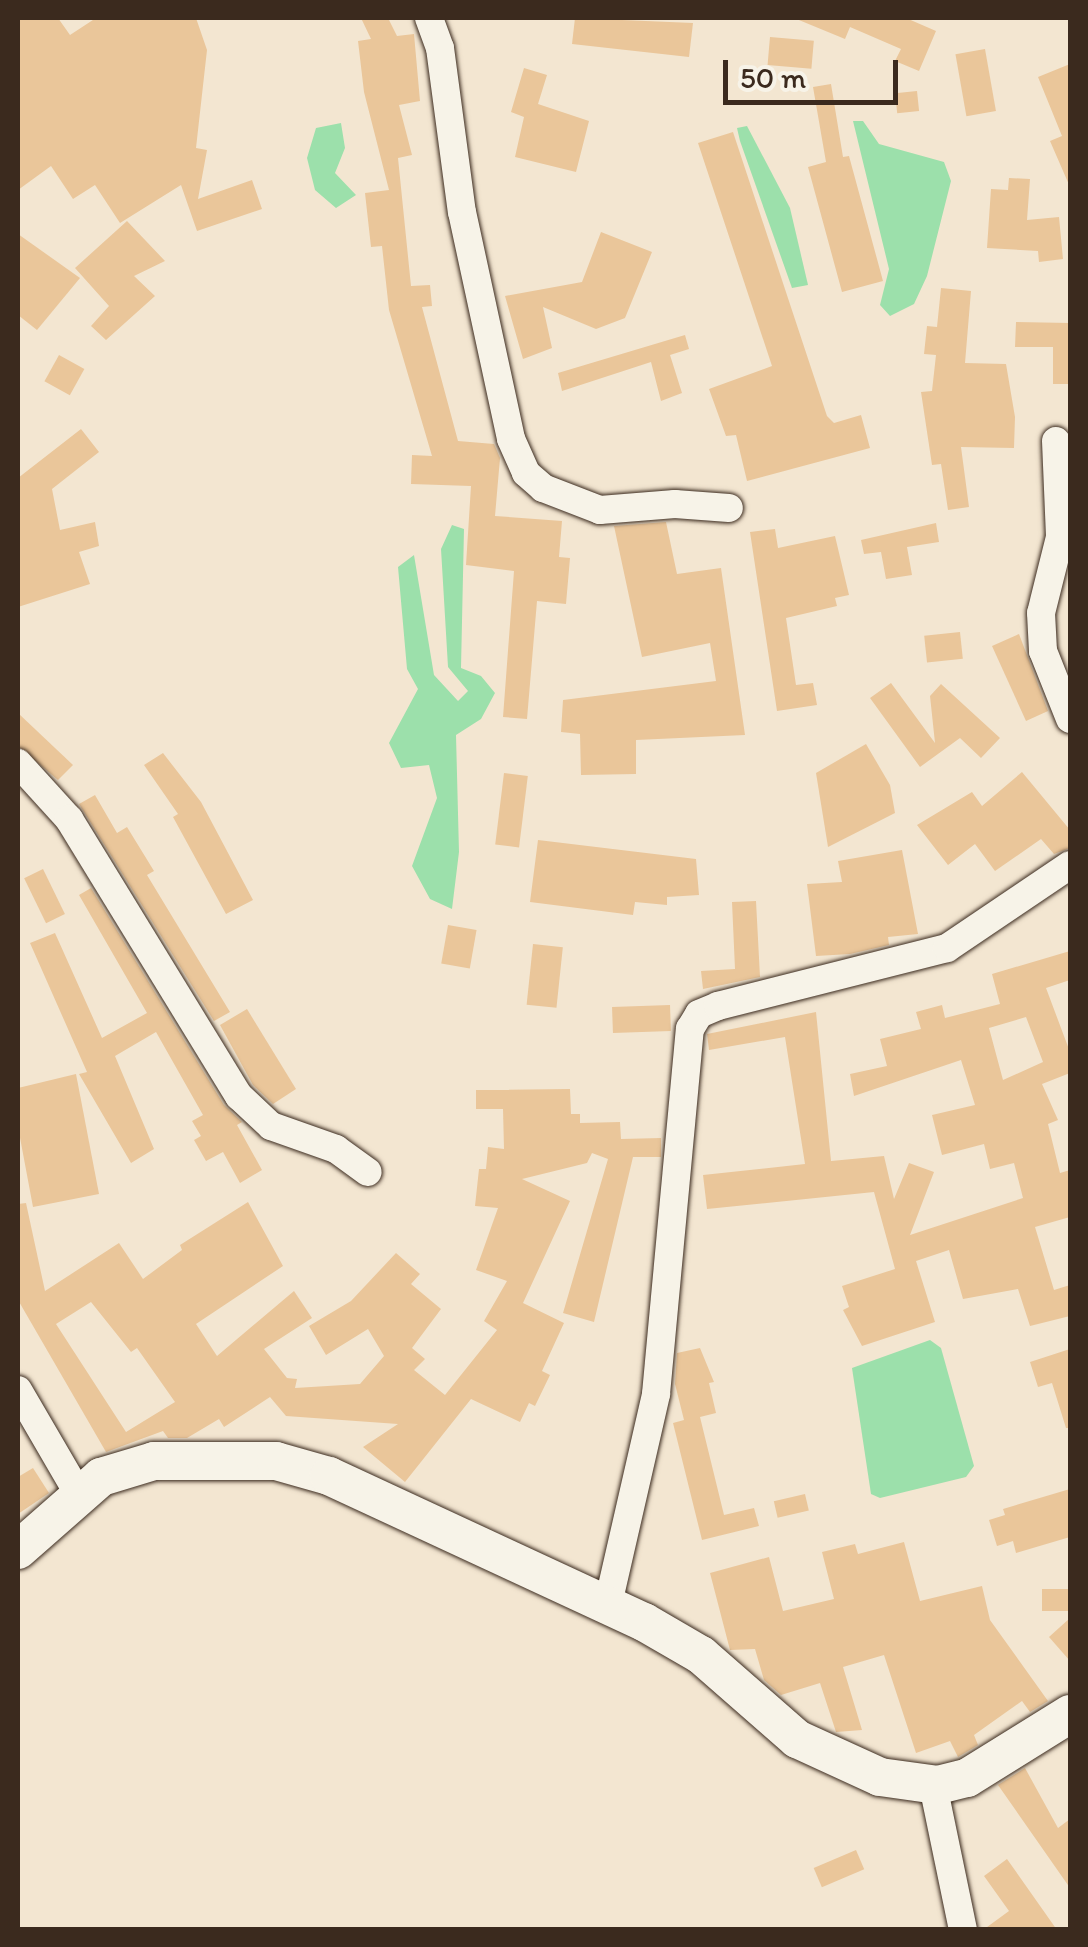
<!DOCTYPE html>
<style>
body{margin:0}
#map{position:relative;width:1088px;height:1947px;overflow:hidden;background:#f3e6d1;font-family:Itim,sans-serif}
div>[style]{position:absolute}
.green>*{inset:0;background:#9ce0ab}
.building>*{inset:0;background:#eac69a;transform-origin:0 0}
.roads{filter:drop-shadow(0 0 2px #3b2a1e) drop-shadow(0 0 2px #3b2a1e)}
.street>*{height:28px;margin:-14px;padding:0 14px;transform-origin:14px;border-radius:14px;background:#f7f3e8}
.secondary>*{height:38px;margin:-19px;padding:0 19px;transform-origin:19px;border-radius:19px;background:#f7f3e8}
span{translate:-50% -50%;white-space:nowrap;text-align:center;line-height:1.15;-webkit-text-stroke:10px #f7f3e8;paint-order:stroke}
.frame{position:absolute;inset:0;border:20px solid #3b2a1e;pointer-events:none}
.scale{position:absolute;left:723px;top:60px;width:175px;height:45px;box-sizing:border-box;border:5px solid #3b2a1e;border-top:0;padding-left:12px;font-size:30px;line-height:35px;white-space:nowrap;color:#3b2a1e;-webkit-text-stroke:8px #f7f3e8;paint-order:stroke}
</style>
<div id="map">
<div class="green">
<i style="clip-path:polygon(853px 121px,863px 121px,879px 144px,944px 162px,951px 181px,927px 276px,914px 304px,890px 316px,880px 305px,889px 269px)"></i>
<i style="clip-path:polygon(341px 123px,345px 148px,335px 173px,356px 195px,336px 208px,315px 190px,307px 158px,316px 128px)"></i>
<i style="clip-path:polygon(747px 126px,790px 208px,808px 285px,792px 288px,740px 141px,737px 128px)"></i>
<i style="clip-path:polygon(452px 525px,464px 529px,461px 668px,481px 676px,495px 693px,481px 719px,456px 735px,459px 852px,452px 909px,430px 899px,412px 866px,437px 798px,429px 765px,401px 768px,389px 743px,418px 689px,407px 669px,398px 567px,414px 555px,434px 675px,458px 701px,468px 691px,448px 667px,441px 549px)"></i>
<i style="clip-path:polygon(930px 1340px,941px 1348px,974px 1466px,966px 1477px,880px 1498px,871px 1494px,852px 1368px)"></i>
</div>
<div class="building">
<i style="clip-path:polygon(18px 18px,58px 18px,70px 35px,96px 18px,196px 18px,207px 50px,196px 148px,207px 150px,198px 199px,252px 180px,262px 209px,197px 231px,181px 185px,120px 223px,95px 185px,73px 199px,51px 166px,18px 190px)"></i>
<i style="clip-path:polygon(361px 18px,388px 18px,397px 36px,414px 34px,420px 101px,399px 105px,412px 155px,398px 158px,411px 286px,430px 285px,432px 306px,422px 307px,458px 441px,494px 444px,500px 458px,495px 516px,562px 521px,559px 557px,570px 558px,566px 604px,537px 601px,527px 719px,503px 717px,514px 571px,466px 565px,471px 486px,411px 484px,412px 455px,432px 456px,389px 310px,382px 246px,371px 247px,365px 193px,389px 190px,364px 92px,358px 41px,371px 39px)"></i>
<i style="clip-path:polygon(575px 18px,693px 23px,689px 57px,572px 44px)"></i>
<i style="clip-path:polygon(794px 18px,906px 18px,936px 31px,919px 71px,895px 61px,901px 49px,850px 27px,845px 39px)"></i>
<i style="left:770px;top:37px;width:44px;height:28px;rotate:5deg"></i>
<i style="left:985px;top:49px;width:63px;height:30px;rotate:80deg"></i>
<i style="clip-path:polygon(1070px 64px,1070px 187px,1050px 141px,1062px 136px,1038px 77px)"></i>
<i style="clip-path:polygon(524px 68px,547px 75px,538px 104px,589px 121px,576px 172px,515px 157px,524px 117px,511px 112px)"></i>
<i style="clip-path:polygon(831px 84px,843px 157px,849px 156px,883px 281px,842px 292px,808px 167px,826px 162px,813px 87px)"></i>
<i style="left:917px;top:91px;width:20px;height:22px;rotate:84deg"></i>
<i style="clip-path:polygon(733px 132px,827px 416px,834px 423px,861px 415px,870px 448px,747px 481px,736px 435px,726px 436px,709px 389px,772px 366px,698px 143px)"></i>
<i style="clip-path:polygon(1009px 178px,1030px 179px,1027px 220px,1059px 217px,1063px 259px,1039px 262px,1038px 251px,987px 248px,991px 189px,1008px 190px)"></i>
<i style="clip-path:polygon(127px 221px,165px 261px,134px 276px,155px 296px,106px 340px,91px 326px,109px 306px,75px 268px)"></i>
<i style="clip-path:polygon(601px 232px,652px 252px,625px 318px,596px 329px,543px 307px,552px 348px,523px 359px,505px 296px,582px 282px)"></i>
<i style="clip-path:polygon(18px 234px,80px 278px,37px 330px,18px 315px)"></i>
<i style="clip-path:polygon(941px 288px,971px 291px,965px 363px,1006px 364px,1015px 417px,1014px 448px,961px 447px,969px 507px,948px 510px,941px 464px,932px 465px,921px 392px,932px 391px,936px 355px,924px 354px,927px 326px,937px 327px)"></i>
<i style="clip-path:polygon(1016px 322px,1070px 323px,1070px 384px,1053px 384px,1053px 347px,1015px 347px)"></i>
<i style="clip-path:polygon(685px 335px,689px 349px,670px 355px,682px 393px,661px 401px,651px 362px,562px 391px,558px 373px)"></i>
<i style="left:59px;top:355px;width:29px;height:30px;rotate:29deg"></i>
<i style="clip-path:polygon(81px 429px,99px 452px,52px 489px,60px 530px,95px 522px,99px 546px,79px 552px,90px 584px,18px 607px,18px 478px)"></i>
<i style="clip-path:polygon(666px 522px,677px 574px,721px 568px,745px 735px,636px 740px,636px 774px,581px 775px,580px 734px,561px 732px,563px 700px,716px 681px,710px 643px,642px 657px,614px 526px)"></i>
<i style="clip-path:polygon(936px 523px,939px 542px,907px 547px,912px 575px,886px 579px,881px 552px,864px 554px,861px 540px)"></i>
<i style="clip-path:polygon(775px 529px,778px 548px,835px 536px,849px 595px,835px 598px,837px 606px,786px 618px,796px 685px,813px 683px,817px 705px,777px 711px,750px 532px)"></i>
<i style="left:960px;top:632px;width:27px;height:36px;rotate:84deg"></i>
<i style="clip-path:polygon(1019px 634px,1048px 711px,1026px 721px,992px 646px)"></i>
<i style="clip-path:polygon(891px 683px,935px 743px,930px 696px,941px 684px,1000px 738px,981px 758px,960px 738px,920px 767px,870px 698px)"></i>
<i style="clip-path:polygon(18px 713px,73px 765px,58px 780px,18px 746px)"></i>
<i style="clip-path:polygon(866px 744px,890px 785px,895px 813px,828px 847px,816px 773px)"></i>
<i style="clip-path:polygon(163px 753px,201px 802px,253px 900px,226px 914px,173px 817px,178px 814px,144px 765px)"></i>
<i style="clip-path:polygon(1022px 772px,1070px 830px,1070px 848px,1054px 854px,1041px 839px,995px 871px,975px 844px,948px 865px,917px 825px,972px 792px,982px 806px)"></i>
<i style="left:504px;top:773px;width:24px;height:72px;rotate:7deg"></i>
<i style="clip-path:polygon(95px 795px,117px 833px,127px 827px,154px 871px,147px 875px,230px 1012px,214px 1021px,79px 804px)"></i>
<i style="clip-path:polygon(538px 840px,696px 859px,699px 895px,667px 897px,667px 905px,635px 902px,633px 915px,530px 902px)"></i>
<i style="clip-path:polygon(902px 850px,918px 934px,888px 937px,889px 945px,850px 954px,816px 956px,807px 884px,842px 882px,838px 861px)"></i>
<i style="left:43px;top:869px;width:50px;height:21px;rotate:64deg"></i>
<i style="clip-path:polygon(91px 888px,224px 1105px,242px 1122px,237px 1125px,262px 1170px,240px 1183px,223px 1152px,206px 1161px,194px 1140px,201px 1136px,192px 1121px,203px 1115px,156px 1032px,115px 1056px,154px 1149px,131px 1163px,79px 1074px,87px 1072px,30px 943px,55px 933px,102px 1038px,147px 1013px,79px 895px)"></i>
<i style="clip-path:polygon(756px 901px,760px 977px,703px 989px,701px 971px,735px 969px,732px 902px)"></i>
<i style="left:448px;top:925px;width:29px;height:39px;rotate:10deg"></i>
<i style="left:533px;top:944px;width:30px;height:61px;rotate:6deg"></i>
<i style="clip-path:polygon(evenodd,1070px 951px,1070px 980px,1046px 988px,1070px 1052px,1070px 1073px,1042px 1084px,1058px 1120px,1048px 1124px,1060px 1173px,1070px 1170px,1070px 1217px,1035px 1227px,1054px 1290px,1070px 1285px,1070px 1316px,1030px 1326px,1018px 1289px,963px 1299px,949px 1250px,916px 1261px,935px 1322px,862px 1346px,843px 1310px,849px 1307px,842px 1286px,895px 1269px,874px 1192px,707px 1209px,703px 1175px,805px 1164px,785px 1037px,709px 1050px,707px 1034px,816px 1012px,831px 1161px,884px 1156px,894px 1199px,909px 1163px,934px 1172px,910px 1235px,1023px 1198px,1014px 1163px,990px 1169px,984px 1144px,942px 1155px,932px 1115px,975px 1105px,961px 1060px,854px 1096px,850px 1074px,887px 1066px,880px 1039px,921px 1029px,916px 1012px,942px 1005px,945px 1018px,1000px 1004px,992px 974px,1070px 951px,1026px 1017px,1043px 1062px,1003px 1080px,989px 1028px,1026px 1017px)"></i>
<i style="left:670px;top:1005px;width:26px;height:58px;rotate:88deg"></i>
<i style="clip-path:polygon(247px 1009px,296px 1089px,273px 1104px,253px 1085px,220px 1025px)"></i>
<i style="clip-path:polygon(76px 1074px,99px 1194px,33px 1207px,18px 1127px,18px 1088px)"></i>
<i style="clip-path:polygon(evenodd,570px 1089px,571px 1114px,580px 1114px,580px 1123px,620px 1122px,621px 1139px,661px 1138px,661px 1157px,633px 1157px,594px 1322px,563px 1313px,608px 1159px,592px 1153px,587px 1163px,522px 1179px,570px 1201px,523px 1303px,564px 1323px,542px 1371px,550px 1375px,535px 1406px,529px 1403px,520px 1422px,471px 1399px,405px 1482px,363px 1447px,398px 1424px,286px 1416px,270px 1397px,224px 1427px,219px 1419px,187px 1438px,168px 1438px,163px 1431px,106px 1452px,18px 1300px,18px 1204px,26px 1203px,45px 1291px,119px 1243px,143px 1279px,182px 1250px,180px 1245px,248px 1202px,283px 1266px,196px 1324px,217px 1356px,294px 1291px,312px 1318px,264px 1349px,287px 1378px,297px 1379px,295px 1388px,360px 1384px,384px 1356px,368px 1329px,326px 1355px,309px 1326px,351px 1301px,396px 1253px,420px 1274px,411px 1284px,441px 1309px,412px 1348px,425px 1359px,414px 1370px,445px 1395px,497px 1330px,484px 1321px,507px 1281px,476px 1270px,498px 1208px,475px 1206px,479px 1169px,486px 1169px,488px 1147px,504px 1149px,503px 1109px,476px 1109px,476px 1090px,570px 1089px,91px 1302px,131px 1352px,137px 1348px,175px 1402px,126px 1432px,56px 1324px,91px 1302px)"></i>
<i style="clip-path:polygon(700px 1348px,714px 1382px,709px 1383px,716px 1413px,700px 1417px,724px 1515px,754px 1508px,759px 1526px,702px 1540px,673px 1423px,684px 1420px,675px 1384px,677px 1353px)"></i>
<i style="clip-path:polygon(1070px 1349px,1070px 1428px,1066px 1428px,1052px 1383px,1038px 1387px,1030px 1362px)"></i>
<i style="clip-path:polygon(33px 1468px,49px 1493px,18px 1514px,18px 1477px)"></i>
<i style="clip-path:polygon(1070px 1489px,1070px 1537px,1016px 1553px,1013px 1541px,997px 1546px,989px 1520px,1005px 1515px,1003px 1509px)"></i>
<i style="left:805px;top:1494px;width:17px;height:32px;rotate:77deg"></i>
<i style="clip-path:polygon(904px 1542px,920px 1601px,982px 1586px,990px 1620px,1048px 1701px,1030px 1712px,1022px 1701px,974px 1735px,978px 1745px,958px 1757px,950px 1741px,916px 1753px,884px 1655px,843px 1667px,862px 1730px,836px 1732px,820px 1683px,781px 1695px,764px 1680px,755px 1649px,730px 1650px,710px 1573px,769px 1557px,783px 1611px,834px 1599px,822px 1552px,855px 1544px,858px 1554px)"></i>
<i style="left:1070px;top:1589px;width:22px;height:28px;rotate:90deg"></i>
<i style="clip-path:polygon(1070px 1618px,1070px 1661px,1049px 1637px)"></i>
<i style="clip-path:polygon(1025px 1768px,1058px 1828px,1070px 1819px,1070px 1888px,998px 1785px)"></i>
<i style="left:856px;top:1850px;width:21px;height:46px;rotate:67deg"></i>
<i style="clip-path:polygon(1007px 1859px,1057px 1930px,983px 1930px,1009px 1911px,984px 1876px)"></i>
</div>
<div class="roads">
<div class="street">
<i style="left:429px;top:18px;width:32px;rotate:70deg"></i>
<i style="left:440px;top:48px;width:165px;rotate:82.4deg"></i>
<i style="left:462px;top:212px;width:232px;rotate:77.8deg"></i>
<i style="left:511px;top:439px;width:37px;rotate:66deg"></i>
<i style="left:526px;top:473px;width:23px;rotate:41deg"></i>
<i style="left:543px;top:488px;width:61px;rotate:21.1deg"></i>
<i style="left:600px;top:510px;width:75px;rotate:-4.6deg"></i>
<i style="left:675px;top:504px;width:54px;rotate:4.2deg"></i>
<i style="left:1056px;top:441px;width:96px;rotate:87.6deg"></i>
<i style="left:1060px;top:537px;width:78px;rotate:104deg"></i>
<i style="left:1041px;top:613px;width:38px;rotate:87deg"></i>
<i style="left:1043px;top:651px;width:73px;rotate:68.3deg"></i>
<i style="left:18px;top:763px;width:76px;rotate:47.7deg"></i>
<i style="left:69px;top:819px;width:325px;rotate:58.5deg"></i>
<i style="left:239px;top:1096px;width:44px;rotate:43.2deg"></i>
<i style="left:271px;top:1126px;width:69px;rotate:19.5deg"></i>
<i style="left:336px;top:1149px;width:39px;rotate:36deg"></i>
<i style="left:18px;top:1390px;width:119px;rotate:59.8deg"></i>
<i style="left:608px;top:1604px;width:215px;rotate:-77.1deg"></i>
<i style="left:656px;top:1394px;width:367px;rotate:-84.7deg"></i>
<i style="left:690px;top:1029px;width:17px;rotate:-59deg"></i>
<i style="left:699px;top:1014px;width:21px;rotate:-23deg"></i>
<i style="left:718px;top:1006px;width:236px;rotate:-14.2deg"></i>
<i style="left:947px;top:948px;width:148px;rotate:-34deg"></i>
<i style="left:933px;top:1785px;width:148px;rotate:78.3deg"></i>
</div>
<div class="secondary">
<i style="left:18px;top:1550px;width:111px;rotate:-41.3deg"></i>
<i style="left:101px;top:1477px;width:55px;rotate:-16.8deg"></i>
<i style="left:154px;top:1461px;width:122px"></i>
<i style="left:276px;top:1461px;width:55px;rotate:15.8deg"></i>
<i style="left:329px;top:1476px;width:347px;rotate:24.9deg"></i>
<i style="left:644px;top:1622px;width:66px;rotate:30.1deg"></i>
<i style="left:701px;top:1655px;width:128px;rotate:41.2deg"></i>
<i style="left:797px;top:1739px;width:91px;rotate:24.6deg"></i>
<i style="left:880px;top:1777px;width:59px;rotate:7.9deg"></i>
<i style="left:938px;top:1785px;width:30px;rotate:-14deg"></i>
<i style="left:967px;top:1778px;width:121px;rotate:-31.9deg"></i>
</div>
</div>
<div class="frame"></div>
<div class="scale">50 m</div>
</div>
